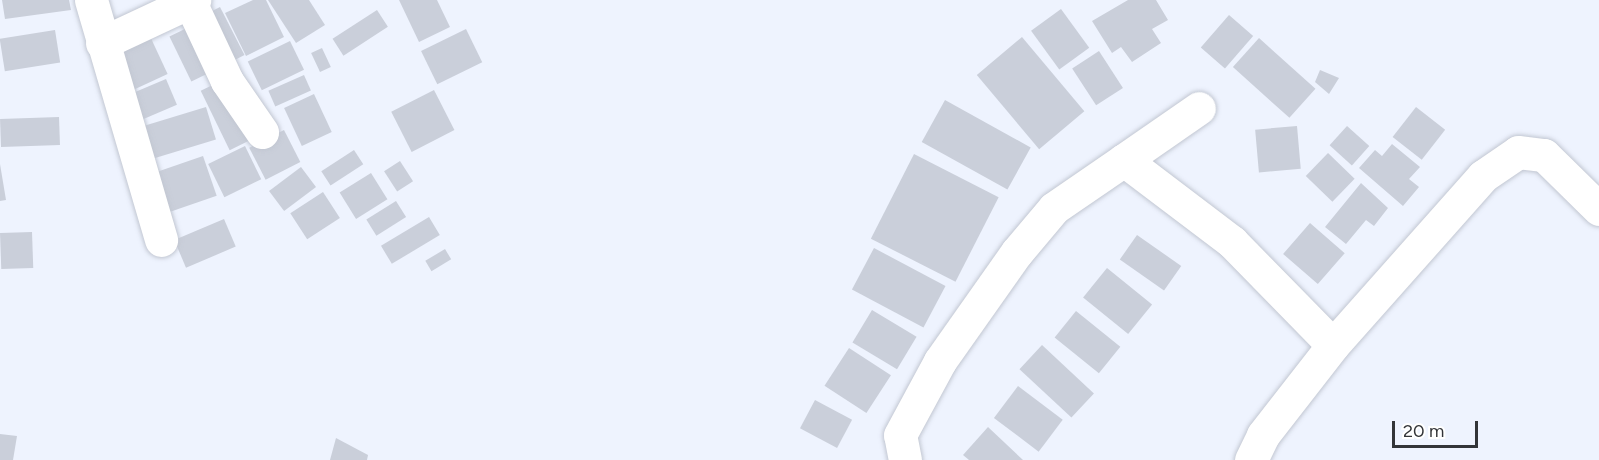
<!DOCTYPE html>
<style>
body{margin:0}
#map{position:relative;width:1599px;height:460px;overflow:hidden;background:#eef3fe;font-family:Figtree,sans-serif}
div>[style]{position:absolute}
.building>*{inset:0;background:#cacfda;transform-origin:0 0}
.roads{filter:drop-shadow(0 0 2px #c2c7d2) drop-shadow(0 0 2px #c2c7d2)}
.minor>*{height:33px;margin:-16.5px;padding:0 16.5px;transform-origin:16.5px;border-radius:16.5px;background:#fff}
span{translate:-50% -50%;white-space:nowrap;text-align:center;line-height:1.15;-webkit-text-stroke:4.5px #fff;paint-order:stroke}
.scale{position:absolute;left:1392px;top:421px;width:86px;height:27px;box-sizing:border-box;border:3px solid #323438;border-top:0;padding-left:8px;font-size:18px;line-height:21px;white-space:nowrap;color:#323438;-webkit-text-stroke:4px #fff;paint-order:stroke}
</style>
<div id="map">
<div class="building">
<i style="clip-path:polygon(2px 0,69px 0,71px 10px,5px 19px)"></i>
<i style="clip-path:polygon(253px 0,266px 0,284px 37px,246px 56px,225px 13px)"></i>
<i style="clip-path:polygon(268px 0,309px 0,325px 25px,296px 43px)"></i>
<i style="clip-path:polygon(399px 0,437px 0,450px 27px,419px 42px)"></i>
<i style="clip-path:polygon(1128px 0,1156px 0,1168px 20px,1152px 29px,1161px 43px,1132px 62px,1121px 47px,1112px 53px,1092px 21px)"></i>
<i style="left:220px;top:7px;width:54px;height:22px;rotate:63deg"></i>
<i style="left:1061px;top:9px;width:48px;height:37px;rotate:54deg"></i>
<i style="left:377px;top:10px;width:20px;height:53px;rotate:57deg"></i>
<i style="left:1229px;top:15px;width:32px;height:43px;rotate:41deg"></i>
<i style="left:191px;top:26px;width:50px;height:24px;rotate:64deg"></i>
<i style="left:466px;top:29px;width:37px;height:50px;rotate:64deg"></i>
<i style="left:55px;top:30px;width:33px;height:56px;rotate:81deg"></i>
<i style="left:149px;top:34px;width:44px;height:41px;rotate:65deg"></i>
<i style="left:1022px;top:37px;width:97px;height:59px;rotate:50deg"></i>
<i style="left:1259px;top:38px;width:76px;height:39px;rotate:42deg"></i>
<i style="left:290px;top:41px;width:32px;height:47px;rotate:64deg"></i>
<i style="left:322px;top:48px;width:21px;height:12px;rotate:65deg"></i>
<i style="left:1099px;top:51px;width:44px;height:32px;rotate:57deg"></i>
<i style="clip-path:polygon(1320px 70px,1339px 78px,1329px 94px,1315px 82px)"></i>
<i style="left:304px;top:75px;width:17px;height:39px;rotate:66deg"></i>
<i style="left:166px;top:79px;width:28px;height:47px;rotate:67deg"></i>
<i style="left:225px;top:79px;width:66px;height:27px;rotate:64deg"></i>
<i style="left:434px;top:90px;width:45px;height:48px;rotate:63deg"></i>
<i style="left:314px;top:94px;width:42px;height:33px;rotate:65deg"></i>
<i style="left:945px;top:100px;width:98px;height:48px;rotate:29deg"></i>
<i style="left:206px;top:107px;width:34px;height:79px;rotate:73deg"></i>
<i style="left:1416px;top:107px;width:37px;height:38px;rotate:38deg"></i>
<i style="left:59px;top:117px;width:28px;height:59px;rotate:88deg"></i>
<i style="left:1297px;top:126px;width:43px;height:42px;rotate:85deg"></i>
<i style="left:1347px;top:126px;width:30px;height:26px;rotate:42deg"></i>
<i style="left:284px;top:130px;width:36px;height:39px;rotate:63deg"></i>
<i style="clip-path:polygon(1392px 144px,1420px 167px,1409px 179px,1419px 187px,1403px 206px,1359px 168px,1375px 150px,1382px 156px)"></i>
<i style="left:245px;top:146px;width:37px;height:41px;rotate:64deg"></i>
<i style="left:354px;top:150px;width:17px;height:39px;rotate:57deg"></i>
<i style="left:1328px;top:153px;width:37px;height:32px;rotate:44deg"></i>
<i style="left:914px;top:154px;width:95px;height:95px;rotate:27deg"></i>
<i style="left:203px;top:156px;width:42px;height:59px;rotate:71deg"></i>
<i style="left:400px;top:161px;width:24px;height:19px;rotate:57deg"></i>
<i style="clip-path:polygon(0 164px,6px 200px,0 201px)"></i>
<i style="left:301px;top:167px;width:25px;height:40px;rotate:53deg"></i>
<i style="left:371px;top:173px;width:31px;height:37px;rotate:58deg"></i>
<i style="clip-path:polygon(1361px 183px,1388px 208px,1374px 226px,1366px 220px,1346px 244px,1325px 227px)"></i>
<i style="left:323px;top:192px;width:31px;height:39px;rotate:57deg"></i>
<i style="left:396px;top:201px;width:19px;height:35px;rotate:58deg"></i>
<i style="left:429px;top:217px;width:21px;height:56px;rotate:59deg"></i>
<i style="left:224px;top:219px;width:30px;height:54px;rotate:67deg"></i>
<i style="left:1310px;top:223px;width:46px;height:41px;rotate:41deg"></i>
<i style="left:32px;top:232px;width:36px;height:32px;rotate:88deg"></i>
<i style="left:1137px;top:235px;width:54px;height:30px;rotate:35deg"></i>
<i style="left:874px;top:248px;width:81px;height:47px;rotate:28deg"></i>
<i style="left:445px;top:249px;width:12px;height:23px;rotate:59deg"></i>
<i style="left:1107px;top:268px;width:58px;height:38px;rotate:39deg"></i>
<i style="left:872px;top:310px;width:52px;height:38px;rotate:31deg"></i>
<i style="left:1076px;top:311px;width:57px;height:34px;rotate:39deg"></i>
<i style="left:1042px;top:345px;width:71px;height:33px;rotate:43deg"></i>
<i style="left:849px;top:348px;width:50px;height:45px;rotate:33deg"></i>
<i style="left:1018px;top:386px;width:56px;height:40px;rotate:37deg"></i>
<i style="left:815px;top:400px;width:42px;height:32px;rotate:28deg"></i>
<i style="clip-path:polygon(988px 427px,1023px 460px,969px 460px,963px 455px)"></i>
<i style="clip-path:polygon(0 434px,17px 436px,13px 460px,0 460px)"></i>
<i style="clip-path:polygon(336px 438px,368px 455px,367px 460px,330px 460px)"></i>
</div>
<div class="roads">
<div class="minor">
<i style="left:91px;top:0;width:250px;rotate:73.7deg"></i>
<i style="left:190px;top:2px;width:87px;rotate:64.9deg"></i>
<i style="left:227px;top:81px;width:62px;rotate:55.5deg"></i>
<i style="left:102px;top:43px;width:102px;rotate:-25.1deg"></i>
<i style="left:1124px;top:160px;width:91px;rotate:-34.7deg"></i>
<i style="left:905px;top:460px;width:25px;rotate:-101deg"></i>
<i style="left:900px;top:435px;width:84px;rotate:-61.6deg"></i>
<i style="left:940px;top:361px;width:133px;rotate:-54.8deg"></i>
<i style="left:1017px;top:252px;width:57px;rotate:-49.9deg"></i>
<i style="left:1054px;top:208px;width:85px;rotate:-34.4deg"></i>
<i style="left:1124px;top:160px;width:136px;rotate:37.2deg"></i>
<i style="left:1232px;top:242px;width:144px;rotate:45.6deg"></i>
<i style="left:1333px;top:345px;width:226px;rotate:-48.4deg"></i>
<i style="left:1483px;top:176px;width:42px;rotate:-34.4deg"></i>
<i style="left:1518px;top:152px;width:26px;rotate:7deg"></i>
<i style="left:1544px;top:155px;width:77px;rotate:44.5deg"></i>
<i style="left:1251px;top:460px;width:28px;rotate:-64deg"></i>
<i style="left:1263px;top:435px;width:114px;rotate:-52.1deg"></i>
</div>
</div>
<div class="scale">20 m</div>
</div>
